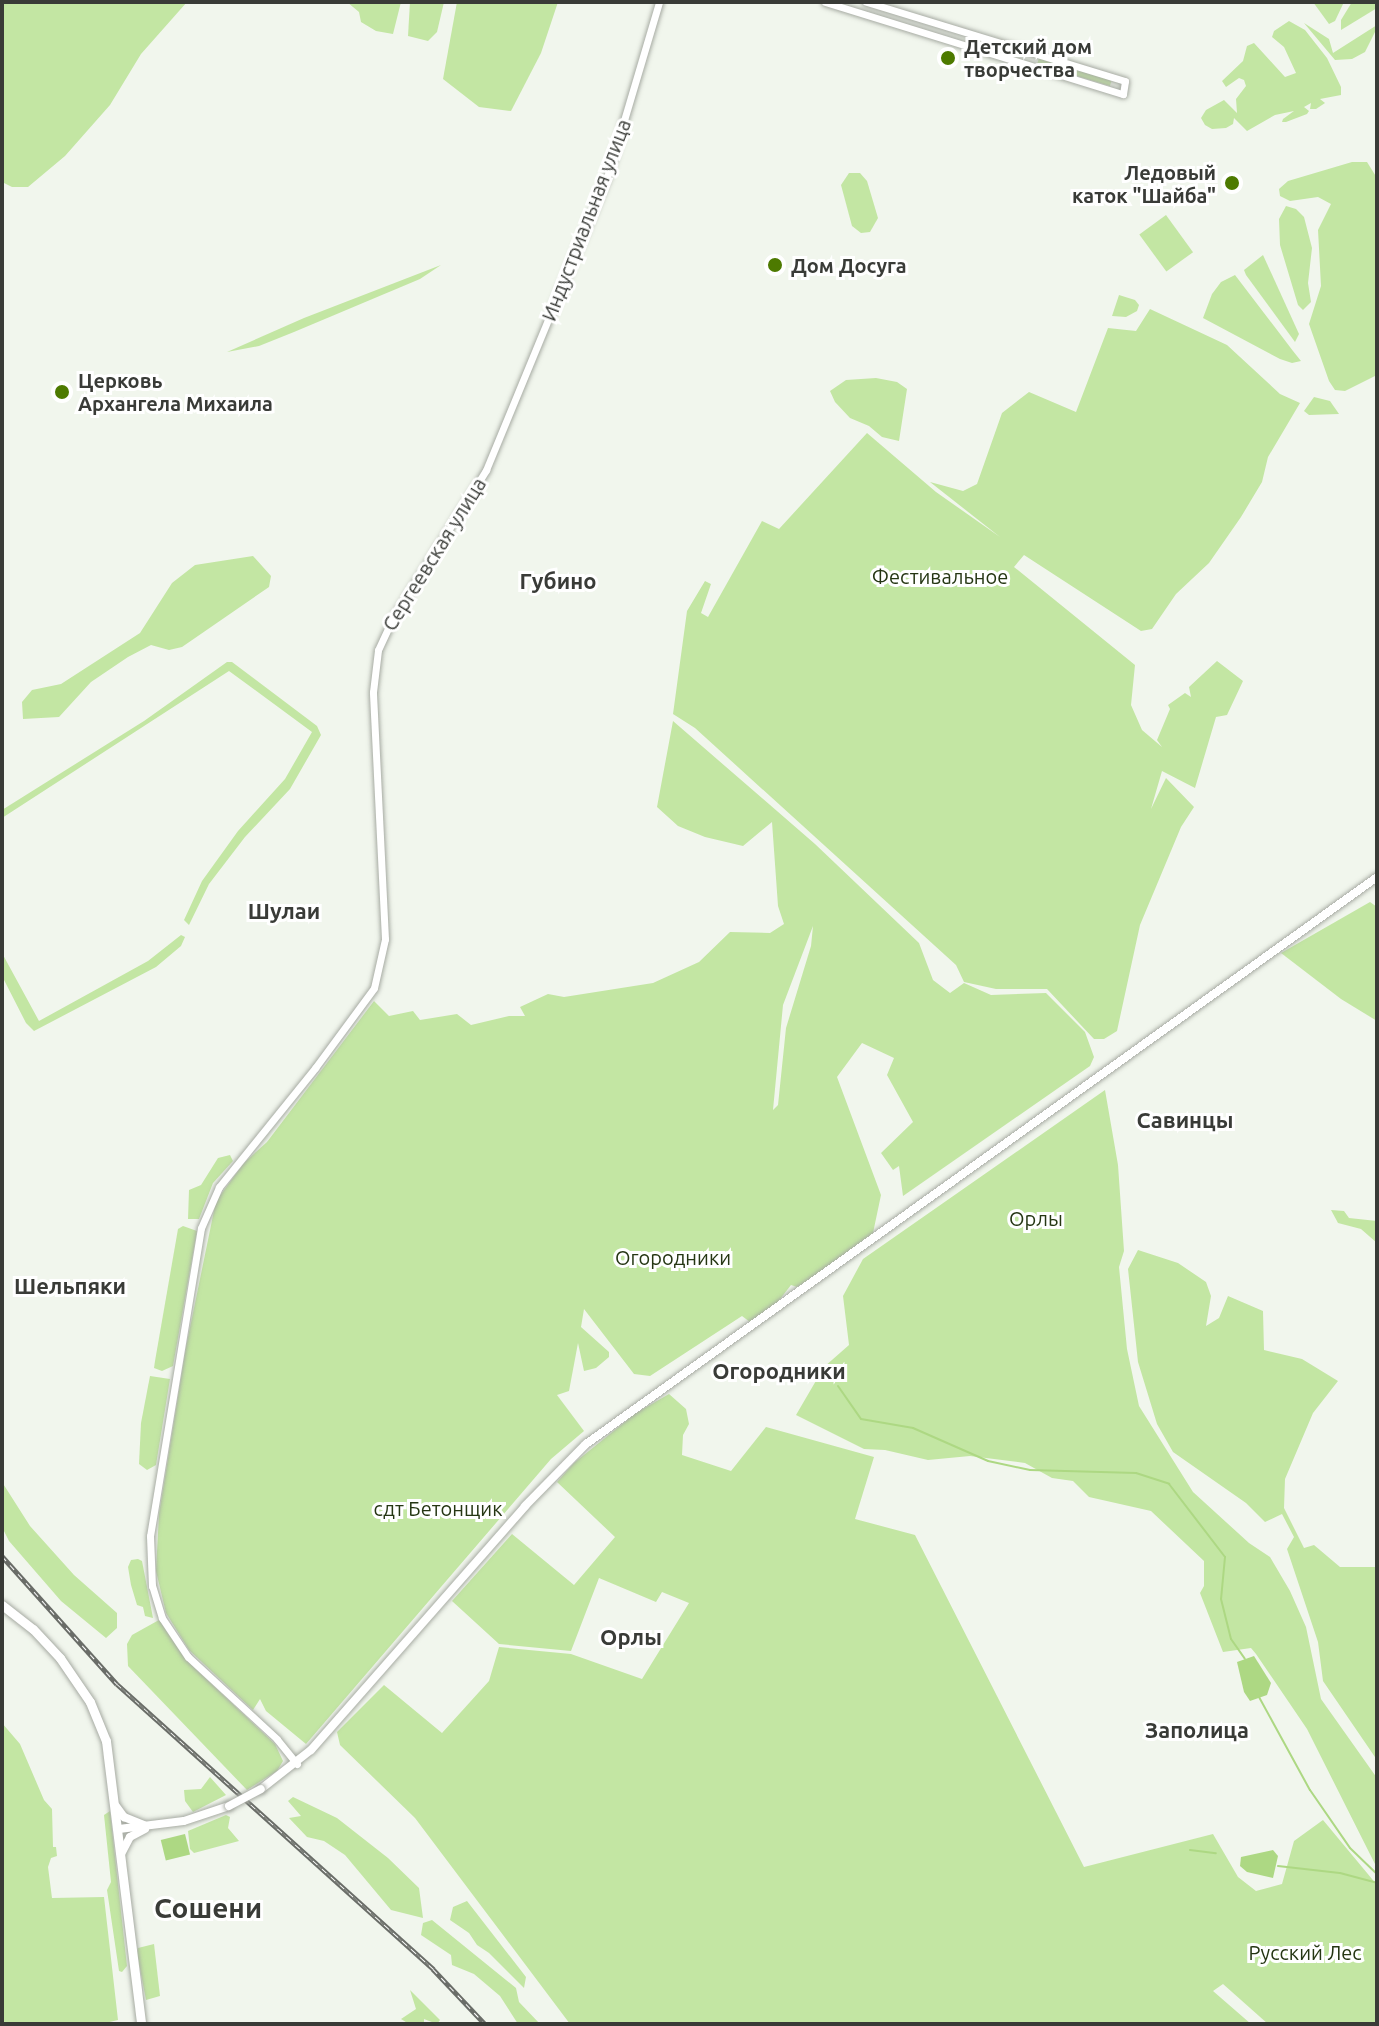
<!DOCTYPE html>
<meta charset="utf-8">
<style>
body{margin:0}
#map{position:relative;width:1379px;height:2026px;overflow:hidden;background:#f1f6ed;font-family:Ubuntu,sans-serif}
div>[style]{position:absolute}
.green>*{inset:0;background:#c3e6a3;transform-origin:0 0}
.water>*{inset:0;background:#add883;transform-origin:0 0}
.stream>*{height:2px;margin:-1px;padding:0 1px;transform-origin:1px;border-radius:1px;background:#add883}
.roads{filter:drop-shadow(0 0 2px #a7aba3) drop-shadow(0 0 2px #a7aba3)}
.tertiary>*{height:7px;margin:-3.5px;padding:0 3.5px;transform-origin:3.5px;border-radius:3.5px;background:#fff}
.secondary>*{height:8px;margin:-4px;padding:0 4px;transform-origin:4px;border-radius:4px;background:#fff}
.primary>*{height:9px;margin:-4.5px;padding:0 4.5px;transform-origin:4.5px;border-radius:4.5px;background:#fff}
.rail>*{height:5px;margin-top:-2.5px;transform-origin:0;background:repeating-linear-gradient(90deg,#fff 0 6px,#6a6d68 0 12px);box-sizing:border-box;border-block:2px solid #6a6d68}
.bridges{filter:drop-shadow(0 0 2px #a7aba3) drop-shadow(0 0 2px #a7aba3)}
.secondary-bridge>*{height:8px;margin:-4px;padding:0 4px;transform-origin:4px;border-radius:4px;background:#fff}
.dots>*{width:22px;height:22px;translate:-50% -50%;box-sizing:border-box;border:4px solid #fff;border-radius:50%}
span{translate:-50% -50%;white-space:nowrap;text-align:center;line-height:1.15;-webkit-text-stroke:6px #fff;paint-order:stroke}
.poi-label{font-size:20px;color:#393b37;font-weight:700}
.left{translate:0 -50%;text-align:left}
.right{translate:-100% -50%;text-align:right}
.street-label{font-size:20px;color:#393b37}
.park-label{font-size:20px;color:#253613}
.neighbourhood-label{font-size:22px;color:#393b37;font-weight:700}
.district-label{font-size:28px;color:#393b37;font-weight:700}
.frame{position:absolute;inset:0;border:4px solid #393b37;pointer-events:none}
</style>
<div id="map">
<div class="green">
<i style="clip-path:polygon(2px 2px,187px 2px,141px 54px,110px 105px,65px 156px,28px 187px,12px 187px,2px 182px)"></i>
<i style="clip-path:polygon(347px 2px,401px 2px,393px 34px,376px 31px,361px 22px,359px 12px)"></i>
<i style="clip-path:polygon(410px 2px,444px 2px,437px 32px,428px 41px,408px 36px)"></i>
<i style="clip-path:polygon(457px 2px,558px 2px,541px 53px,511px 111px,479px 107px,443px 79px)"></i>
<i style="clip-path:polygon(1313px 2px,1344px 2px,1335px 21px,1329px 24px)"></i>
<i style="clip-path:polygon(1352px 2px,1377px 2px,1377px 8px,1341px 30px,1341px 20px)"></i>
<i style="clip-path:polygon(1289px 21px,1305px 30px,1327px 58px,1341px 87px,1341px 95px,1320px 99px,1325px 103px,1316px 109px,1310px 109px,1311px 103px,1304px 107px,1309px 111px,1307px 114px,1286px 122px,1282px 122px,1283px 119px,1294px 111px,1275px 115px,1247px 131px,1234px 118px,1233px 124px,1226px 128px,1212px 129px,1205px 125px,1201px 118px,1206px 110px,1224px 100px,1237px 113px,1236px 99px,1246px 86px,1244px 80px,1239px 78px,1226px 87px,1222px 81px,1243px 61px,1247px 46px,1254px 43px,1285px 77px,1296px 73px,1284px 47px,1272px 37px,1274px 31px)"></i>
<i style="clip-path:polygon(1304px 23px,1329px 39px,1333px 53px,1377px 25px,1377px 28px,1365px 52px,1352px 59px,1335px 60px)"></i>
<i style="left:1039px;top:58px;width:76px;height:6px;rotate:17deg"></i>
<i style="clip-path:polygon(1352px 162px,1367px 162px,1377px 178px,1377px 375px,1345px 391px,1335px 390px,1329px 381px,1309px 324px,1321px 286px,1318px 230px,1331px 204px,1318px 197px,1290px 201px,1280px 196px,1279px 189px,1288px 181px)"></i>
<i style="clip-path:polygon(849px 173px,860px 173px,867px 181px,878px 218px,870px 232px,861px 233px,852px 226px,841px 185px)"></i>
<i style="clip-path:polygon(1286px 206px,1296px 209px,1304px 217px,1312px 248px,1308px 283px,1311px 302px,1303px 310px,1298px 305px,1280px 245px,1279px 219px)"></i>
<i style="left:1166px;top:215px;width:46px;height:33px;rotate:54deg"></i>
<i style="clip-path:polygon(1263px 255px,1299px 334px,1295px 342px,1246px 275px,1244px 270px)"></i>
<i style="clip-path:polygon(441px 265px,420px 279px,294px 332px,259px 346px,227px 352px,304px 318px)"></i>
<i style="clip-path:polygon(1235px 275px,1293px 351px,1301px 361px,1292px 363px,1280px 359px,1203px 318px,1212px 294px,1221px 282px)"></i>
<i style="clip-path:polygon(1119px 295px,1135px 300px,1139px 305px,1137px 311px,1126px 317px,1112px 316px)"></i>
<i style="clip-path:polygon(1150px 309px,1227px 345px,1280px 394px,1300px 403px,1268px 457px,1262px 482px,1241px 517px,1209px 563px,1176px 594px,1152px 629px,1141px 631px,1024px 555px,1014px 567px,1135px 665px,1131px 705px,1142px 730px,1162px 747px,1157px 740px,1170px 709px,1168px 705px,1185px 693px,1191px 697px,1189px 687px,1217px 661px,1243px 681px,1227px 715px,1216px 717px,1195px 788px,1162px 771px,1151px 809px,1166px 778px,1194px 807px,1181px 827px,1140px 925px,1117px 1031px,1104px 1039px,1094px 1039px,1047px 989px,996px 989px,964px 982px,956px 965px,695px 728px,673px 714px,687px 611px,705px 581px,711px 584px,701px 613px,708px 617px,762px 521px,779px 529px,867px 433px,936px 492px,1000px 537px,930px 482px,963px 491px,977px 484px,1002px 413px,1029px 392px,1076px 412px,1108px 328px,1136px 331px)"></i>
<i style="clip-path:polygon(876px 378px,897px 382px,907px 389px,899px 441px,882px 437px,869px 426px,850px 418px,835px 402px,830px 391px,846px 380px)"></i>
<i style="clip-path:polygon(1314px 397px,1330px 401px,1339px 414px,1309px 415px,1304px 411px)"></i>
<i style="clip-path:polygon(253px 556px,271px 576px,269px 587px,182px 647px,169px 650px,151px 645px,128px 657px,91px 682px,59px 717px,23px 719px,22px 702px,32px 690px,61px 684px,140px 633px,172px 583px,195px 565px)"></i>
<i style="clip-path:polygon(227px 662px,232px 662px,317px 726px,321px 735px,290px 789px,245px 837px,209px 884px,189px 925px,184px 920px,202px 881px,238px 831px,285px 779px,312px 732px,229px 671px,2px 818px,2px 810px,144px 721px)"></i>
<i style="clip-path:polygon(evenodd,673px 721px,815px 844px,919px 943px,933px 980px,950px 993px,964px 983px,991px 995px,1046px 993px,1085px 1032px,1094px 1057px,1090px 1066px,903px 1196px,899px 1166px,893px 1170px,881px 1153px,913px 1122px,887px 1075px,894px 1058px,862px 1043px,837px 1077px,881px 1195px,873px 1233px,815px 1276px,797px 1287px,791px 1285px,777px 1303px,750px 1322px,742px 1316px,650px 1376px,634px 1374px,584px 1309px,581px 1327px,609px 1352px,609px 1357px,596px 1368px,584px 1371px,578px 1343px,569px 1391px,557px 1395px,584px 1431px,551px 1459px,306px 1744px,266px 1711px,260px 1699px,253px 1710px,189px 1650px,166px 1613px,156px 1571px,159px 1514px,186px 1347px,216px 1201px,244px 1163px,267px 1142px,374px 1001px,389px 1016px,413px 1011px,420px 1020px,457px 1014px,471px 1025px,509px 1016px,525px 1016px,520px 1007px,548px 994px,564px 997px,653px 983px,699px 962px,730px 932px,770px 933px,784px 924px,778px 906px,772px 822px,743px 846px,705px 837px,678px 826px,657px 807px,673px 721px,813px 926px,811px 946px,786px 1028px,778px 1105px,773px 1110px,783px 1005px,813px 926px)"></i>
<i style="clip-path:polygon(1370px 902px,1377px 907px,1377px 1021px,1341px 999px,1281px 953px)"></i>
<i style="clip-path:polygon(181px 935px,185px 937px,181px 946px,156px 967px,34px 1031px,26px 1023px,2px 976px,2px 953px,39px 1021px,148px 961px)"></i>
<i style="clip-path:polygon(1105px 1090px,1118px 1165px,1124px 1251px,1119px 1267px,1127px 1349px,1139px 1406px,1193px 1492px,1249px 1543px,1270px 1557px,1290px 1591px,1306px 1627px,1321px 1699px,1377px 1778px,1377px 1868px,1307px 1729px,1256px 1654px,1251px 1648px,1223px 1652px,1200px 1593px,1204px 1586px,1204px 1561px,1151px 1511px,1089px 1497px,1073px 1481px,1052px 1478px,1025px 1463px,970px 1456px,928px 1460px,885px 1450px,864px 1449px,796px 1415px,824px 1367px,849px 1345px,843px 1296px,863px 1259px)"></i>
<i style="clip-path:polygon(230px 1155px,233px 1161px,213px 1183px,199px 1219px,188px 1219px,189px 1190px,201px 1185px,218px 1158px)"></i>
<i style="clip-path:polygon(1331px 1210px,1344px 1211px,1349px 1218px,1377px 1221px,1377px 1243px,1361px 1229px,1338px 1223px)"></i>
<i style="clip-path:polygon(183px 1226px,197px 1231px,173px 1366px,162px 1371px,154px 1368px,155px 1361px,178px 1229px)"></i>
<i style="clip-path:polygon(1138px 1250px,1178px 1263px,1206px 1282px,1211px 1296px,1206px 1326px,1219px 1318px,1228px 1296px,1263px 1311px,1264px 1350px,1302px 1359px,1338px 1381px,1313px 1413px,1285px 1479px,1284px 1508px,1304px 1548px,1314px 1545px,1340px 1567px,1377px 1567px,1377px 1760px,1323px 1681px,1318px 1642px,1287px 1549px,1294px 1537px,1282px 1514px,1265px 1522px,1246px 1503px,1173px 1452px,1157px 1424px,1138px 1362px,1128px 1269px)"></i>
<i style="clip-path:polygon(150px 1376px,170px 1379px,156px 1465px,147px 1470px,139px 1464px,141px 1423px)"></i>
<i style="clip-path:polygon(669px 1394px,686px 1409px,689px 1424px,683px 1435px,682px 1455px,731px 1471px,766px 1427px,874px 1457px,855px 1519px,915px 1535px,1084px 1867px,1213px 1834px,1238px 1877px,1256px 1891px,1282px 1884px,1294px 1841px,1323px 1820px,1377px 1885px,1377px 2024px,1268px 2024px,1223px 1984px,1213px 1991px,1251px 2024px,570px 2024px,415px 1818px,340px 1745px,337px 1732px,384px 1685px,442px 1733px,489px 1681px,499px 1647px,571px 1654px,642px 1679px,689px 1603px,662px 1592px,656px 1602px,599px 1578px,571px 1651px,499px 1644px,452px 1601px,512px 1534px,574px 1585px,615px 1537px,557px 1482px,574px 1463px,636px 1413px)"></i>
<i style="clip-path:polygon(2px 1482px,30px 1526px,74px 1575px,117px 1613px,117px 1628px,106px 1638px,61px 1601px,9px 1541px,2px 1527px)"></i>
<i style="clip-path:polygon(138px 1559px,142px 1561px,153px 1618px,145px 1616px,143px 1607px,137px 1605px,131px 1585px,128px 1567px,131px 1560px)"></i>
<i style="clip-path:polygon(159px 1620px,185px 1659px,275px 1744px,283px 1761px,277px 1771px,247px 1790px,128px 1666px,127px 1644px,132px 1635px)"></i>
<i style="clip-path:polygon(2px 1723px,20px 1744px,44px 1800px,52px 1809px,53px 1847px,56px 1847px,57px 1856px,51px 1858px,48px 1867px,52px 1898px,104px 1897px,118px 2020px,101px 2024px,2px 2024px)"></i>
<i style="clip-path:polygon(210px 1777px,226px 1795px,193px 1812px,185px 1801px,184px 1790px,201px 1789px)"></i>
<i style="clip-path:polygon(293px 1797px,337px 1818px,388px 1858px,419px 1888px,423px 1918px,391px 1910px,345px 1855px,324px 1841px,307px 1837px,289px 1818px,301px 1816px,288px 1801px)"></i>
<i style="clip-path:polygon(110px 1811px,127px 1966px,122px 1972px,119px 1971px,107px 1890px,111px 1882px,104px 1815px)"></i>
<i style="clip-path:polygon(226px 1815px,230px 1817px,228px 1828px,239px 1841px,194px 1853px,190px 1849px,188px 1831px)"></i>
<i style="clip-path:polygon(467px 1901px,526px 1977px,524px 1988px,489px 1953px,477px 1945px,469px 1933px,450px 1920px,453px 1907px)"></i>
<i style="clip-path:polygon(432px 1920px,516px 1988px,519px 2002px,540px 2024px,518px 2024px,500px 1996px,474px 1974px,452px 1965px,451px 1955px,421px 1935px,423px 1923px)"></i>
<i style="clip-path:polygon(154px 1944px,160px 1996px,146px 2000px,137px 1953px,138px 1948px)"></i>
<i style="clip-path:polygon(410px 1990px,440px 2020px,437px 2024px,424px 2019px,424px 2024px,409px 2024px,401px 2019px,416px 2009px)"></i>
</div>
<div class="water">
<i style="clip-path:polygon(1254px 1656px,1271px 1683px,1267px 1695px,1250px 1701px,1244px 1692px,1237px 1662px)"></i>
<i style="left:185px;top:1834px;width:21px;height:25px;rotate:76deg"></i>
<i style="clip-path:polygon(1273px 1850px,1278px 1856px,1273px 1878px,1247px 1872px,1240px 1866px,1241px 1857px)"></i>
</div>
<div class="stream">
<i style="left:838px;top:1386px;width:40px;rotate:55.1deg"></i>
<i style="left:861px;top:1419px;width:53px;rotate:9.8deg"></i>
<i style="left:913px;top:1428px;width:82px;rotate:23.7deg"></i>
<i style="left:988px;top:1461px;width:43px;rotate:12.1deg"></i>
<i style="left:1030px;top:1470px;width:106px;rotate:1.6deg"></i>
<i style="left:1136px;top:1473px;width:35px;rotate:18deg"></i>
<i style="left:1169px;top:1484px;width:92px;rotate:52.5deg"></i>
<i style="left:1225px;top:1557px;width:42px;rotate:95.4deg"></i>
<i style="left:1221px;top:1599px;width:41px;rotate:76deg"></i>
<i style="left:1231px;top:1639px;width:24px;rotate:55deg"></i>
<i style="left:1259px;top:1697px;width:106px;rotate:61.3deg"></i>
<i style="left:1310px;top:1790px;width:70px;rotate:55.4deg"></i>
<i style="left:1350px;top:1848px;width:37px;rotate:44deg"></i>
<i style="left:1190px;top:1850px;width:26px;rotate:7deg"></i>
<i style="left:1278px;top:1866px;width:62px;rotate:6.4deg"></i>
<i style="left:1340px;top:1873px;width:38px;rotate:15deg"></i>
</div>
<div class="roads">
<div class="tertiary">
<i style="left:825px;top:2px;width:312px;rotate:17.2deg"></i>
<i style="left:1123px;top:94px;width:13px;rotate:-81deg"></i>
<i style="left:1125px;top:81px;width:271px;rotate:-163deg"></i>
<i style="left:297px;top:1764px;width:32px;rotate:-129deg"></i>
<i style="left:277px;top:1739px;width:121px;rotate:-137.3deg"></i>
<i style="left:188px;top:1657px;width:47px;rotate:-123.7deg"></i>
<i style="left:162px;top:1618px;width:34px;rotate:-107deg"></i>
<i style="left:152px;top:1586px;width:50px;rotate:-92.3deg"></i>
<i style="left:150px;top:1536px;width:312px;rotate:-80.6deg"></i>
<i style="left:201px;top:1228px;width:45px;rotate:-66.3deg"></i>
<i style="left:219px;top:1187px;width:153px;rotate:-51.1deg"></i>
<i style="left:315px;top:1068px;width:99px;rotate:-53.6deg"></i>
<i style="left:374px;top:988px;width:50px;rotate:-77.3deg"></i>
<i style="left:385px;top:939px;width:247px;rotate:-92.8deg"></i>
<i style="left:373px;top:692px;width:42px;rotate:-83.2deg"></i>
<i style="left:378px;top:650px;width:33px;rotate:-65deg"></i>
<i style="left:392px;top:620px;width:177px;rotate:-57.9deg"></i>
<i style="left:486px;top:470px;width:323px;rotate:-67.6deg"></i>
<i style="left:609px;top:171px;width:176px;rotate:-73.5deg"></i>
</div>
<div class="secondary">
<i style="left:261px;top:1789px;width:63px;rotate:-38deg"></i>
<i style="left:311px;top:1750px;width:325px;rotate:-48.7deg"></i>
<i style="left:525px;top:1506px;width:87px;rotate:-45.5deg"></i>
<i style="left:586px;top:1444px;width:973px;rotate:-35.63deg"></i>
<i style="left:116px;top:1806px;width:14px;rotate:54deg"></i>
<i style="left:124px;top:1817px;width:22px;rotate:22deg"></i>
<i style="left:119px;top:1829px;width:65px;rotate:-7deg"></i>
<i style="left:184px;top:1821px;width:47px;rotate:-18.4deg"></i>
<i style="left:121px;top:1854px;width:19px;rotate:-62deg"></i>
<i style="left:130px;top:1837px;width:17px;rotate:-28deg"></i>
</div>
<div class="primary">
<i style="left:2px;top:1605px;width:39px;rotate:38deg"></i>
<i style="left:33px;top:1629px;width:40px;rotate:47deg"></i>
<i style="left:60px;top:1658px;width:53px;rotate:55.7deg"></i>
<i style="left:90px;top:1702px;width:42px;rotate:67.7deg"></i>
<i style="left:106px;top:1741px;width:285px;rotate:82.9deg"></i>
</div>
</div>
<div class="rail">
<i style="left:2px;top:1556px;width:172px;rotate:48.1deg"></i>
<i style="left:117px;top:1684px;width:426px;rotate:42deg"></i>
<i style="left:433px;top:1969px;width:76px;rotate:46.6deg"></i>
</div>
<div class="bridges">
<div class="secondary-bridge">
<i style="left:229px;top:1806px;width:36px;rotate:-28deg"></i>
</div>
</div>
<div class="dots">
<i style="left:948px;top:58px;background:#4d7a00"></i>
<i style="left:1232px;top:183px;background:#4d7a00"></i>
<i style="left:775px;top:265px;background:#4d7a00"></i>
<i style="left:62px;top:392px;background:#4d7a00"></i>
</div>
<div class="poi-label">
<span class="left" style="left:964px;top:58px">Детский дом<br>творчества</span>
<span class="right" style="left:1216px;top:184px">Ледовый<br>каток "Шайба"</span>
<span class="left" style="left:791px;top:265px">Дом Досуга</span>
<span class="left" style="left:78px;top:392px">Церковь<br>Архангела Михаила</span>
</div>
<div class="street-label">
<span style="left:586px;top:220px;rotate:-69deg">Индустриальная улица</span>
<span style="left:434px;top:554px;rotate:-58deg">Сергеевская улица</span>
</div>
<div class="park-label">
<span style="left:940px;top:576px">Фестивальное</span>
<span style="left:1036px;top:1218px">Орлы</span>
<span style="left:673px;top:1257px">Огородники</span>
<span style="left:438px;top:1508px">сдт Бетонщик</span>
<span style="left:1305px;top:1952px">Русский Лес</span>
</div>
<div class="neighbourhood-label">
<span style="left:558px;top:581px">Губино</span>
<span style="left:284px;top:911px">Шулаи</span>
<span style="left:1185px;top:1120px">Савинцы</span>
<span style="left:70px;top:1286px">Шельпяки</span>
<span style="left:779px;top:1371px">Огородники</span>
<span style="left:631px;top:1637px">Орлы</span>
<span style="left:1197px;top:1730px">Заполица</span>
</div>
<div class="district-label">
<span style="left:208px;top:1908px">Сошени</span>
</div>
<div class="frame"></div>
</div>
